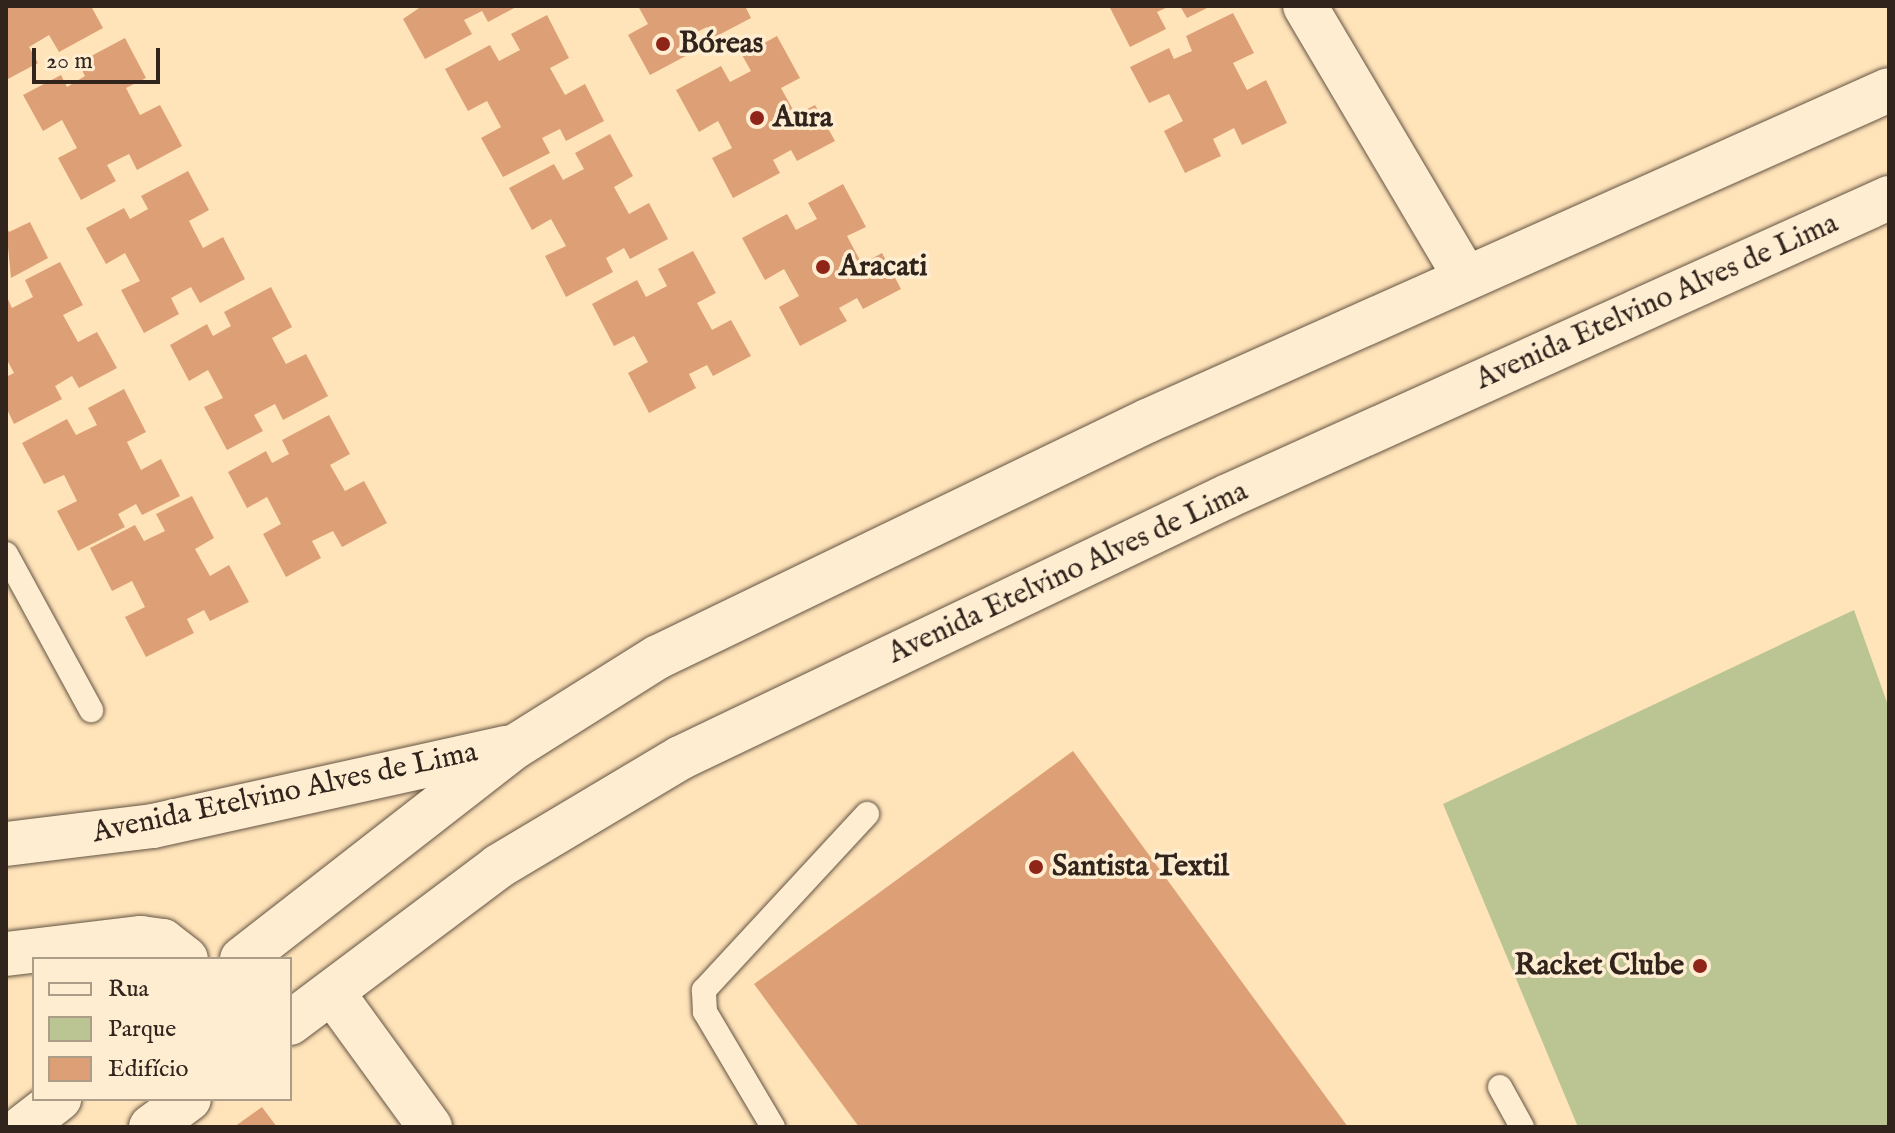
<!DOCTYPE html>
<meta charset="utf-8">
<style>
body{margin:0}
#map{position:relative;width:1895px;height:1133px;overflow:hidden;background:#ffe3b9;font-family:"IM FELL English",serif}
div>[style]{position:absolute}
.green>*{inset:0;background:#bbc593}
.building>*{inset:0;background:#dda076}
.roads{filter:drop-shadow(0 0 2px #645443) drop-shadow(0 0 2px #645443)}
.lane>*{height:24px;margin:-12px;padding:0 12px;transform-origin:12px;border-radius:12px;background:#ffedd2}
.street>*{height:44px;margin:-22px;padding:0 22px;transform-origin:22px;border-radius:22px;background:#ffedd2}
.secondary>*{height:44px;margin:-22px;padding:0 22px;transform-origin:22px;border-radius:22px;background:#ffedd2}
.dots>*{width:22px;height:22px;translate:-50% -50%;box-sizing:border-box;border:4px solid #ffedd2;border-radius:50%}
span{translate:-50% -50%;white-space:nowrap;text-align:center;line-height:1.15;-webkit-text-stroke:7px #ffedd2;paint-order:stroke}
.poi-label{font-size:30px;color:#30241c;font-weight:700}
.left{translate:0 -50%;text-align:left}
.right{translate:-100% -50%;text-align:right}
.street-label{font-size:30px;color:#30241c}
.frame{position:absolute;inset:0;border:8px solid #30241c;pointer-events:none}
.legend{position:absolute;left:32px;top:957px;width:260px;height:144px;box-sizing:border-box;background:#ffedd2;border:2px solid #ac9d89;margin:0;padding:10px 14px;list-style:none;font-size:24px;color:#30241c}
.legend li{display:flex;align-items:center;gap:16px;height:40px}
.legend b{width:40px;border:2px solid #ac9d89}
.scale{position:absolute;left:32px;top:48px;width:128px;height:36px;box-sizing:border-box;border:4px solid #30241c;border-top:0;padding-left:10px;font-size:24px;line-height:28px;white-space:nowrap;color:#30241c;-webkit-text-stroke:6px #ffedd2;paint-order:stroke}
</style>
<div id="map">
<div class="green">
<i style="clip-path:polygon(1854px 610px,1889px 708px,1889px 1127px,1578px 1127px,1443px 804px)"></i>
</div>
<div class="building">
<i style="clip-path:polygon(6px 6px,91px 6px,103px 28px,59px 52px,49px 35px,29px 47px,38px 63px,6px 80px)"></i>
<i style="clip-path:polygon(422px 6px,518px 6px,488px 22px,482px 11px,464px 20px,472px 34px,425px 59px,403px 19px)"></i>
<i style="clip-path:polygon(638px 6px,745px 6px,751px 18px,713px 38px,707px 27px,689px 36px,697px 50px,650px 75px,628px 35px,648px 24px)"></i>
<i style="clip-path:polygon(1109px 6px,1170px 6px,1157px 12px,1166px 29px,1130px 47px)"></i>
<i style="clip-path:polygon(1180px 6px,1211px 6px,1187px 18px)"></i>
<i style="clip-path:polygon(1233px 13px,1254px 53px,1233px 63px,1247px 90px,1266px 80px,1287px 123px,1242px 145px,1234px 128px,1213px 139px,1221px 156px,1185px 173px,1164px 131px,1183px 121px,1169px 94px,1149px 103px,1130px 67px,1169px 48px,1174px 59px,1192px 51px,1186px 36px)"></i>
<i style="clip-path:polygon(547px 15px,569px 58px,550px 68px,565px 95px,585px 84px,604px 121px,566px 141px,560px 129px,542px 138px,550px 153px,503px 177px,481px 138px,501px 127px,487px 101px,468px 111px,445px 69px,490px 45px,499px 61px,520px 50px,511px 34px)"></i>
<i style="clip-path:polygon(777px 36px,800px 78px,781px 88px,796px 115px,815px 105px,835px 141px,797px 161px,791px 150px,773px 160px,780px 173px,733px 198px,712px 158px,732px 148px,718px 121px,699px 132px,676px 90px,721px 66px,730px 82px,751px 71px,742px 55px)"></i>
<i style="clip-path:polygon(125px 38px,146px 78px,126px 88px,140px 115px,160px 105px,182px 146px,137px 170px,129px 154px,107px 165px,116px 181px,81px 200px,58px 158px,77px 148px,62px 120px,43px 131px,23px 95px,61px 75px,67px 87px,85px 76px,78px 63px)"></i>
<i style="clip-path:polygon(610px 134px,633px 176px,614px 187px,629px 214px,649px 203px,668px 239px,630px 259px,624px 248px,606px 258px,613px 272px,566px 297px,545px 256px,566px 246px,551px 219px,532px 230px,509px 188px,554px 164px,563px 180px,584px 169px,575px 153px)"></i>
<i style="clip-path:polygon(188px 171px,209px 210px,189px 221px,203px 248px,223px 237px,245px 279px,200px 303px,191px 287px,171px 298px,179px 314px,144px 333px,121px 290px,140px 281px,125px 253px,106px 264px,86px 228px,124px 208px,130px 219px,148px 209px,141px 196px)"></i>
<i style="clip-path:polygon(843px 184px,866px 227px,847px 236px,862px 264px,882px 253px,901px 289px,863px 309px,857px 298px,839px 308px,847px 321px,800px 346px,779px 307px,799px 296px,784px 269px,765px 280px,742px 238px,787px 214px,796px 230px,817px 219px,808px 203px)"></i>
<i style="clip-path:polygon(30px 222px,48px 258px,11px 278px,6px 226px,9px 232px)"></i>
<i style="clip-path:polygon(693px 251px,716px 293px,697px 303px,712px 330px,731px 320px,751px 356px,713px 376px,707px 365px,689px 374px,696px 388px,649px 413px,628px 373px,648px 362px,634px 336px,614px 346px,592px 304px,637px 280px,646px 297px,667px 286px,658px 269px)"></i>
<i style="clip-path:polygon(60px 262px,83px 305px,63px 315px,78px 342px,97px 332px,117px 368px,79px 388px,72px 376px,55px 386px,62px 399px,14px 424px,6px 407px,6px 377px,14px 373px,6px 358px,6px 295px,12px 308px,33px 297px,25px 280px)"></i>
<i style="clip-path:polygon(271px 287px,292px 327px,272px 338px,286px 364px,306px 354px,328px 396px,283px 420px,275px 404px,254px 415px,263px 431px,227px 450px,204px 407px,223px 398px,208px 370px,189px 381px,170px 345px,207px 324px,213px 336px,231px 326px,224px 312px)"></i>
<i style="clip-path:polygon(124px 389px,146px 432px,127px 442px,141px 470px,161px 459px,180px 496px,142px 515px,136px 504px,118px 514px,125px 527px,78px 551px,57px 511px,77px 501px,64px 475px,44px 484px,22px 443px,67px 419px,76px 435px,97px 425px,88px 408px)"></i>
<i style="clip-path:polygon(329px 415px,350px 454px,330px 465px,345px 491px,364px 481px,387px 523px,342px 547px,333px 531px,312px 541px,321px 558px,286px 577px,263px 534px,281px 524px,267px 497px,247px 508px,228px 472px,266px 451px,272px 463px,289px 454px,282px 440px)"></i>
<i style="clip-path:polygon(192px 496px,214px 538px,195px 549px,210px 576px,229px 565px,249px 602px,210px 621px,204px 610px,187px 619px,194px 633px,146px 657px,125px 617px,145px 607px,132px 581px,112px 591px,90px 548px,135px 525px,144px 541px,165px 531px,156px 514px)"></i>
<i style="clip-path:polygon(1073px 751px,1348px 1127px,859px 1127px,754px 984px)"></i>
<i style="clip-path:polygon(262px 1107px,277px 1127px,234px 1127px)"></i>
</div>
<div class="roads">
<div class="lane">
<i style="left:6px;top:554px;width:178px;rotate:61.4deg"></i>
<i style="left:1500px;top:1087px;width:46px;rotate:61.2deg"></i>
<i style="left:773px;top:1127px;width:134px;rotate:-120.6deg"></i>
<i style="left:705px;top:1012px;width:22px;rotate:-93deg"></i>
<i style="left:704px;top:990px;width:240px;rotate:-47.2deg"></i>
</div>
<div class="street">
<i style="left:1305px;top:6px;width:316px;rotate:59.4deg"></i>
<i style="left:332px;top:992px;width:167px;rotate:54deg"></i>
</div>
<div class="secondary">
<i style="left:6px;top:844px;width:148px;rotate:-7deg"></i>
<i style="left:153px;top:826px;width:362px;rotate:-12.5deg"></i>
<i style="left:6px;top:954px;width:136px;rotate:-6.8deg"></i>
<i style="left:141px;top:938px;width:22px;rotate:8deg"></i>
<i style="left:163px;top:941px;width:29px;rotate:38deg"></i>
<i style="left:242px;top:959px;width:347px;rotate:-37.9deg"></i>
<i style="left:516px;top:746px;width:168px;rotate:-32.1deg"></i>
<i style="left:658px;top:657px;width:543px;rotate:-25.76deg"></i>
<i style="left:1147px;top:421px;width:812px;rotate:-24.04deg"></i>
<i style="left:290px;top:1023px;width:261px;rotate:-36.9deg"></i>
<i style="left:499px;top:866px;width:211px;rotate:-30.8deg"></i>
<i style="left:680px;top:758px;width:607px;rotate:-25.55deg"></i>
<i style="left:1228px;top:496px;width:725px;rotate:-24.27deg"></i>
<i style="left:23px;top:1127px;width:46px;rotate:-37.9deg"></i>
<i style="left:151px;top:1127px;width:47px;rotate:-36.4deg"></i>
</div>
</div>
<div class="dots">
<i style="left:663px;top:44px;background:#8f2418"></i>
<i style="left:757px;top:118px;background:#8f2418"></i>
<i style="left:823px;top:267px;background:#8f2418"></i>
<i style="left:1036px;top:867px;background:#8f2418"></i>
<i style="left:1700px;top:966px;background:#8f2418"></i>
</div>
<div class="poi-label">
<span class="left" style="left:679px;top:44px">Bóreas</span>
<span class="left" style="left:773px;top:118px">Aura</span>
<span class="left" style="left:839px;top:267px">Aracati</span>
<span class="left" style="left:1052px;top:867px">Santista Textil</span>
<span class="right" style="left:1684px;top:966px">Racket Clube</span>
</div>
<div class="street-label">
<span style="left:1657px;top:302px;rotate:-24deg">Avenida Etelvino Alves de Lima</span>
<span style="left:1068px;top:573px;rotate:-25deg">Avenida Etelvino Alves de Lima</span>
<span style="left:285px;top:793px;rotate:-12deg">Avenida Etelvino Alves de Lima</span>
</div>
<div class="frame"></div>
<ul class="legend">
<li><b style="height:10px;background:#ffedd2"></b>Rua</li>
<li><b style="height:22px;background:#bbc593"></b>Parque</li>
<li><b style="height:22px;background:#dda076"></b>Edifício</li>
</ul>
<div class="scale">20 m</div>
</div>
